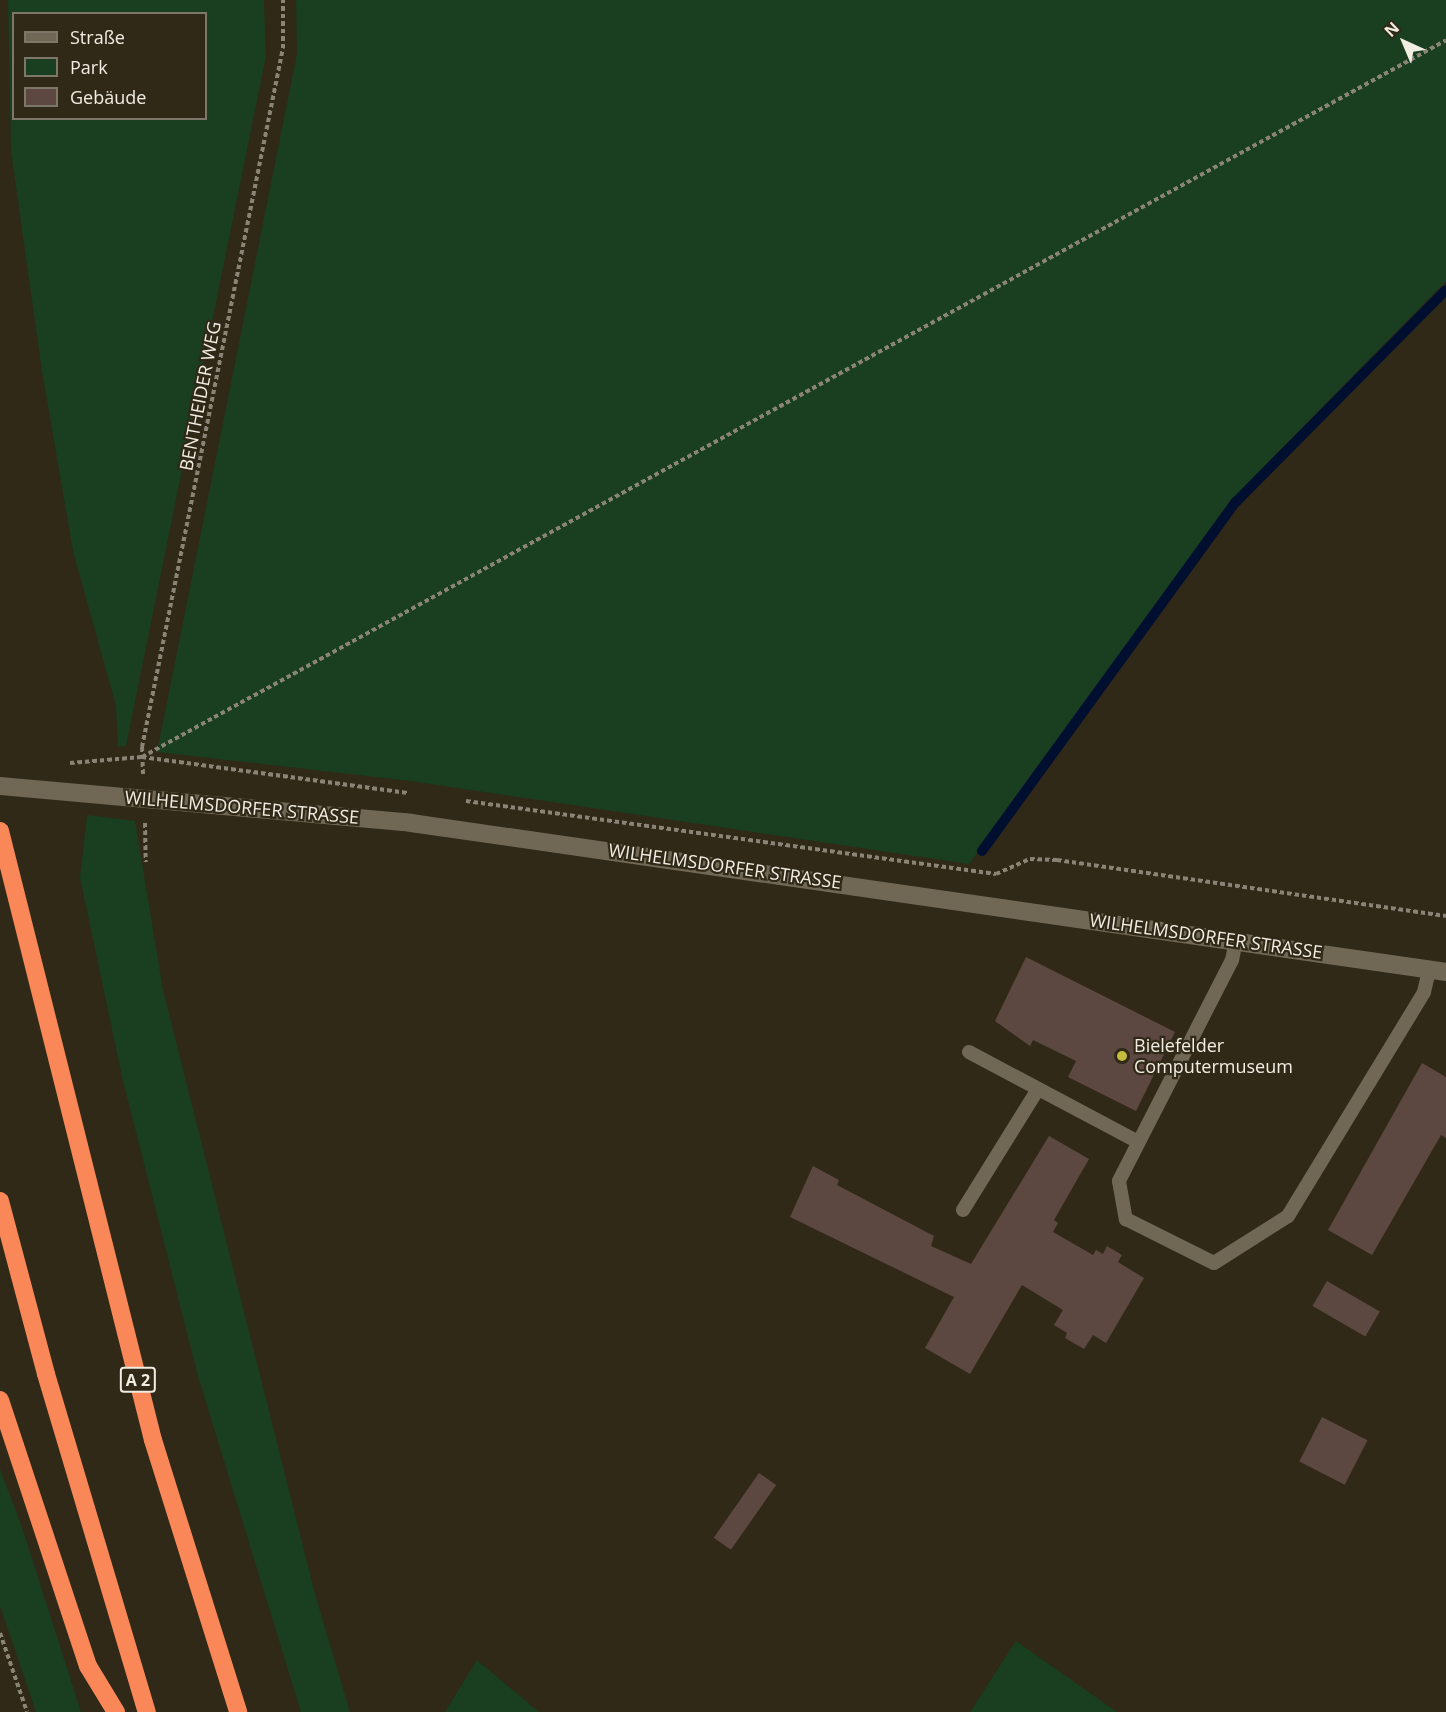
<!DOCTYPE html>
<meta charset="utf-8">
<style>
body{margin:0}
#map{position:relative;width:1446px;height:1712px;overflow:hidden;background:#302918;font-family:"Open Sans",sans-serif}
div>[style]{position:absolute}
.green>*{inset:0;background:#193e20}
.stream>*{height:10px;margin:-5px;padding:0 5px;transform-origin:5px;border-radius:5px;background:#000e30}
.building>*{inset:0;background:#5c4841;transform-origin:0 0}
.path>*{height:4px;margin-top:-2px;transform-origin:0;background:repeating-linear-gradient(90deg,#898475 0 4.5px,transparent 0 7.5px)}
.lane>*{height:14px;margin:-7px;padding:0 7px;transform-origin:7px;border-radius:7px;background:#706755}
.secondary>*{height:18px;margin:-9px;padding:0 9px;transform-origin:9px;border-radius:9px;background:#706755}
.highway>*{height:18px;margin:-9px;padding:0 9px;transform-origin:9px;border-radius:9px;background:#f98758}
.dots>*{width:16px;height:16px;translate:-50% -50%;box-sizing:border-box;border:3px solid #302918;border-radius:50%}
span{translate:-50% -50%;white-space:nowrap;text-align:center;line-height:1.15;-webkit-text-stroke:4.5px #302918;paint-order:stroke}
.shield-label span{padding:2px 4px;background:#302918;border:2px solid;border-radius:4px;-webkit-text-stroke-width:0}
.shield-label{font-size:16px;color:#f1ede2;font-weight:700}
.street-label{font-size:18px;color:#f1ede2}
.poi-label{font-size:18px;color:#f1ede2}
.left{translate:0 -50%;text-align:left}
.legend{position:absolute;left:12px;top:12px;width:195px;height:108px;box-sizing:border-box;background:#302918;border:2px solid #7d7769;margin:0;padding:8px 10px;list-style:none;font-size:18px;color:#f1ede2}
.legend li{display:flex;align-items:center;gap:12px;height:30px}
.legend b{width:30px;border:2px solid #7d7769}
.north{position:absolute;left:1374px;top:12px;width:60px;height:60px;-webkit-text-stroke:4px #302918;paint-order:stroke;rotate:316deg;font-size:16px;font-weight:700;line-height:24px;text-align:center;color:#f1ede2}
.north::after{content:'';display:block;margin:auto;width:21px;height:27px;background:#f1ede2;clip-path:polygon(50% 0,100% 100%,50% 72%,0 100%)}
</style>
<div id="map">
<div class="green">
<i style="clip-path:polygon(evenodd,8px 0,264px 0,266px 56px,126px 746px,118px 747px,116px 706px,73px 551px,42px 371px,11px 151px,8px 0,14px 14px,206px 14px,206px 118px,14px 118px,14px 14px)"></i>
<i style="clip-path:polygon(296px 0,1446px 0,1446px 281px,1234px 497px,969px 864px,410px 781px,157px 752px,297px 54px)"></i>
<i style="clip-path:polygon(87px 815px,135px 821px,163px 990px,315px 1594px,350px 1712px,301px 1712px,198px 1376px,123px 1081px,80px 878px)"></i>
<i style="clip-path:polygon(0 1469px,22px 1527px,81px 1712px,36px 1712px,0 1606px)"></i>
<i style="clip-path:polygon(1016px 1641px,1117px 1712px,970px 1712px)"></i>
<i style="clip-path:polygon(477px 1660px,539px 1712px,445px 1712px)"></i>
</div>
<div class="stream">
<i style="left:982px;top:851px;width:432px;rotate:-54deg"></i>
<i style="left:1236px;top:502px;width:298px;rotate:-45.3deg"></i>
</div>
<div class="building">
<i style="clip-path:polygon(1026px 957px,1175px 1032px,1136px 1111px,1068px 1077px,1076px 1061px,1033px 1040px,1030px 1046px,995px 1021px)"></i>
<i style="clip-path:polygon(1422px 1063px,1446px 1077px,1446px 1138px,1441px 1135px,1372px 1255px,1328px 1230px)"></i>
<i style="clip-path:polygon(1049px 1136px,1089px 1159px,1054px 1220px,1058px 1223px,1053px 1232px,1093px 1255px,1096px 1250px,1103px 1254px,1107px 1246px,1122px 1255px,1118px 1262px,1144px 1278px,1106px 1343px,1093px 1335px,1084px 1349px,1065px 1338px,1067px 1333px,1054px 1325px,1063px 1310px,1022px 1285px,970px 1374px,925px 1348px,954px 1297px,790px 1217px,813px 1166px,839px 1180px,837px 1185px,934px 1236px,931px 1246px,971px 1264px)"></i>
<i style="left:1327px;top:1281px;width:61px;height:29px;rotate:30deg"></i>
<i style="left:1322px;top:1417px;width:51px;height:50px;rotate:27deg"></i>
<i style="left:759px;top:1473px;width:21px;height:79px;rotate:35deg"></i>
</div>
<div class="path">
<i style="left:142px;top:757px;width:1488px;rotate:-28.8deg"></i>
<i style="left:70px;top:763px;width:72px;rotate:-4.8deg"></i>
<i style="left:142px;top:757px;width:268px;rotate:7.7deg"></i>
<i style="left:143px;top:774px;width:27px;rotate:-92deg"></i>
<i style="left:142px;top:747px;width:713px;rotate:-78.6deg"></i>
<i style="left:283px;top:48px;width:48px;rotate:-90deg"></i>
<i style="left:466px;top:801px;width:535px;rotate:7.84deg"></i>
<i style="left:996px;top:874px;width:37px;rotate:-24deg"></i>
<i style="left:1030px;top:859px;width:27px;rotate:2deg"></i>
<i style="left:1057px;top:860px;width:393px;rotate:8.2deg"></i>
<i style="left:145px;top:823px;width:39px;rotate:89deg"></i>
<i style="left:0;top:1633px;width:83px;rotate:71.1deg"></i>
</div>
<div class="lane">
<i style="left:1236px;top:940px;width:20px;rotate:101deg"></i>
<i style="left:1232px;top:960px;width:248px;rotate:117.1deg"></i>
<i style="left:1119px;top:1181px;width:39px;rotate:80deg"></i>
<i style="left:1126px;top:1219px;width:98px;rotate:26.6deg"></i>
<i style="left:1214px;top:1263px;width:88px;rotate:-32.4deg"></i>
<i style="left:1288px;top:1216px;width:262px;rotate:-58.7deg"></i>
<i style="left:1424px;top:992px;width:23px;rotate:-77deg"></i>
<i style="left:969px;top:1052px;width:191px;rotate:28deg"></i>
<i style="left:963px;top:1210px;width:142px;rotate:-58.2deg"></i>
</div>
<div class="secondary">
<i style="left:0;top:786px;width:413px;rotate:5.1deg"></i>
<i style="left:411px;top:823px;width:1046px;rotate:8.19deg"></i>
</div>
<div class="highway">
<i style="left:0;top:831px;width:628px;rotate:75.9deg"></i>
<i style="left:153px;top:1440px;width:285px;rotate:72.6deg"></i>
<i style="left:0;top:1201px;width:179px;rotate:75.1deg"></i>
<i style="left:46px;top:1374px;width:353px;rotate:73.4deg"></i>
<i style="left:0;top:1400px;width:280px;rotate:71.7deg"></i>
<i style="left:88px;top:1666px;width:54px;rotate:58.7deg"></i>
</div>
<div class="dots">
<i style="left:1122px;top:1056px;background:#c5bc3d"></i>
</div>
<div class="shield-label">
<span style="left:138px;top:1380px">A 2</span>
</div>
<div class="street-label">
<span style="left:200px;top:396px;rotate:-79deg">BENTHEIDER WEG</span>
<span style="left:242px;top:807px;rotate:5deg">WILHELMSDORFER STRASSE</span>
<span style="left:725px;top:866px;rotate:8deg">WILHELMSDORFER STRASSE</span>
<span style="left:1206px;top:936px;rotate:8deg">WILHELMSDORFER STRASSE</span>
</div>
<div class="poi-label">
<span class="left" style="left:1134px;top:1056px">Bielefelder<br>Computermuseum</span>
</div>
<ul class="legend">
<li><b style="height:8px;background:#706755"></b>Straße</li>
<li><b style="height:16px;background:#193e20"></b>Park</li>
<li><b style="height:16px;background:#5c4841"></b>Gebäude</li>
</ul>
<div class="north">N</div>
</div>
